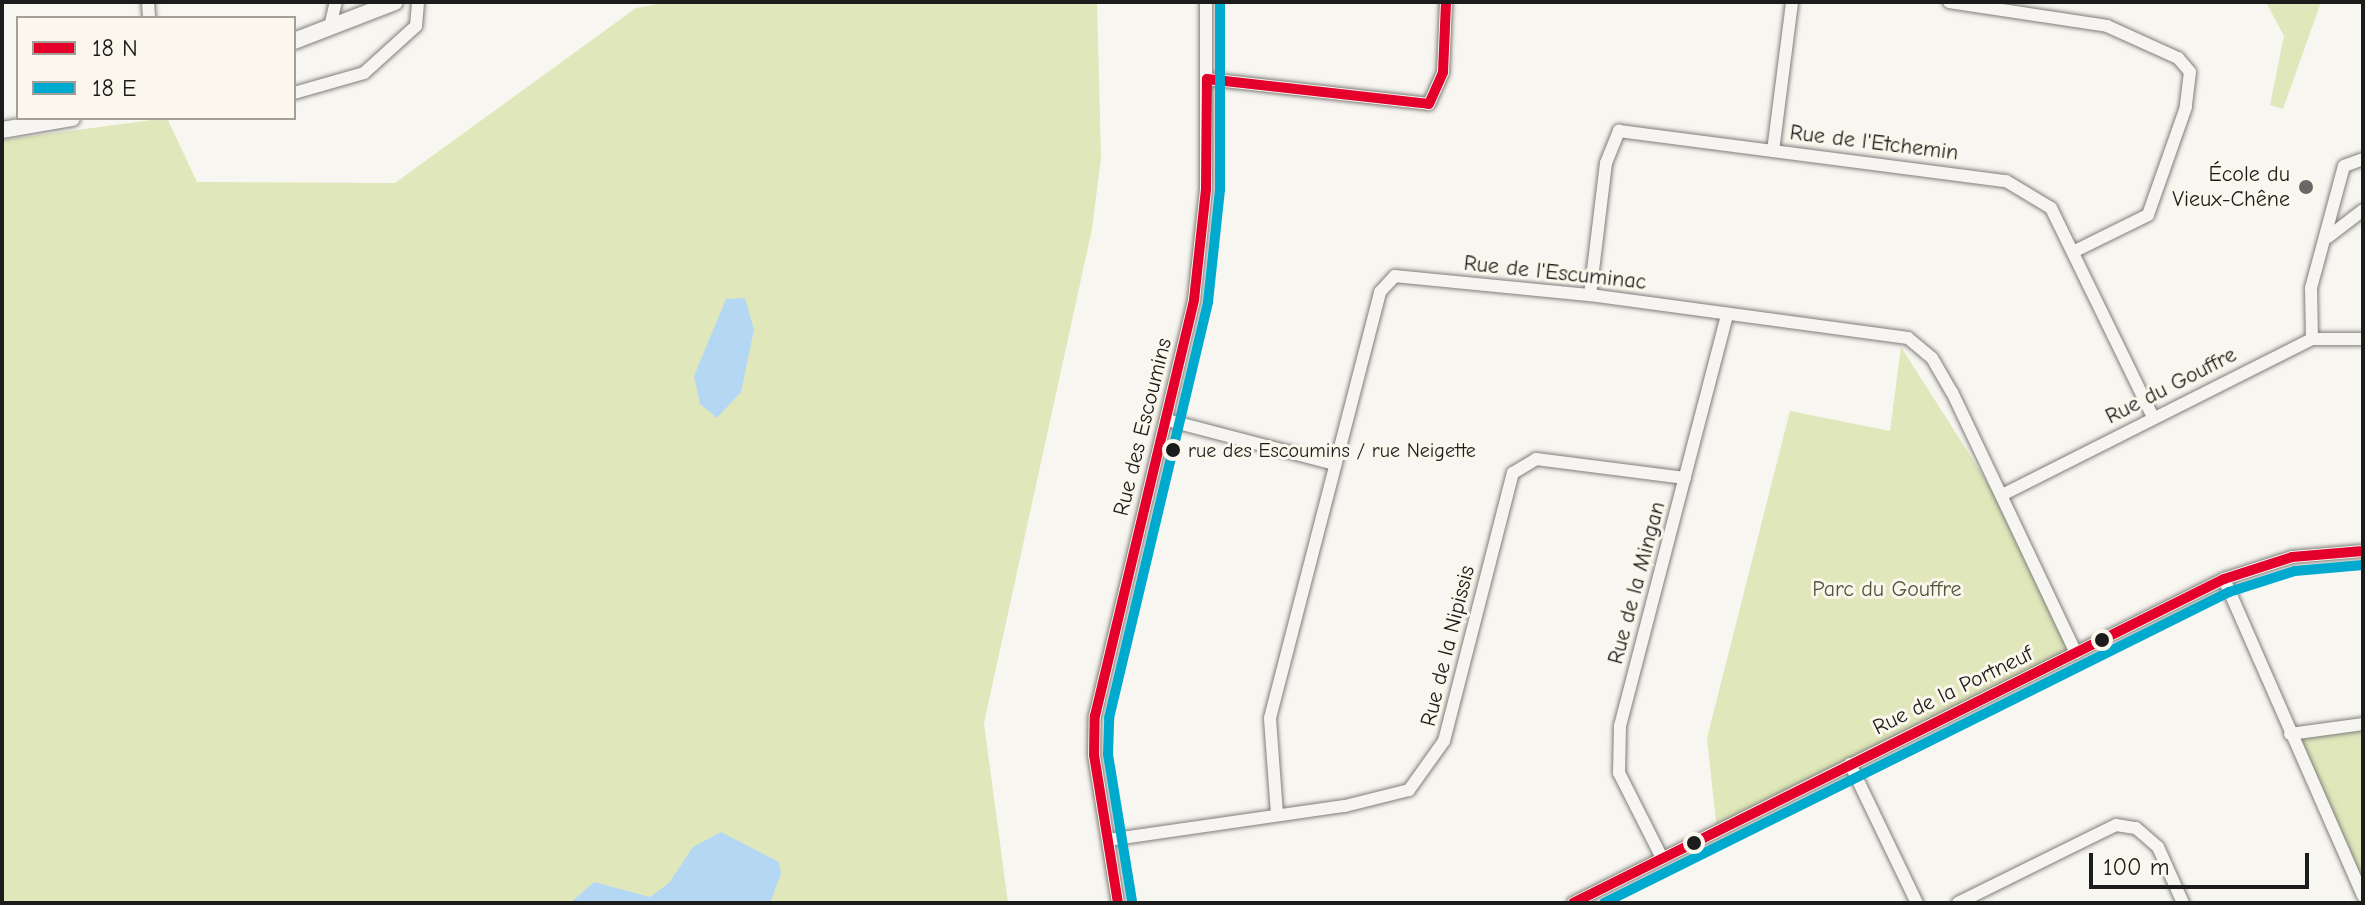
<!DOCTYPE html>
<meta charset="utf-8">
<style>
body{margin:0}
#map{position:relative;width:2365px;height:905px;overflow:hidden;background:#f8f6f0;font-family:"Comic Neue",sans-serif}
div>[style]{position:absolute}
.green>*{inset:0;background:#e0e7ba}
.water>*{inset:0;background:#b4d8f4}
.roads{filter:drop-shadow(0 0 2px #7f7e7b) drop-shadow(0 0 2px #7f7e7b)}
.minor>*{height:12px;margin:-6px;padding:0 6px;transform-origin:6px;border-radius:6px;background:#f6f5f1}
.tertiary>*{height:16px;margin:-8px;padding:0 8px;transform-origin:8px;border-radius:8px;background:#f6f5f1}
.bus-1>*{height:10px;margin:-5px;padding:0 5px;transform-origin:5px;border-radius:5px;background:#e4002b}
.bus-2>*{height:10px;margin:-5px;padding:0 5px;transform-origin:5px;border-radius:5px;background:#00a9ce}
.dots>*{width:22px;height:22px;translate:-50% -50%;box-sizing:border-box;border:4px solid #fbf7ec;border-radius:50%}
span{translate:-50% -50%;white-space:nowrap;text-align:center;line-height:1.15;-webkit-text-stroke:6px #fbf7ec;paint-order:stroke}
.bus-label{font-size:20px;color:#1c1c1c}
.left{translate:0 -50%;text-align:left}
.street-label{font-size:22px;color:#1c1c1c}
.poi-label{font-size:22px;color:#1c1c1c}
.right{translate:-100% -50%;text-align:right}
.park-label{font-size:22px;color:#51553e}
.frame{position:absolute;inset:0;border:4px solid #1c1c1c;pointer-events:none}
.legend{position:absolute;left:16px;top:16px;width:280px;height:104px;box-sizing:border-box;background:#fbf7ec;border:2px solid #a29f99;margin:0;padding:10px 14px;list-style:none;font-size:24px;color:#1c1c1c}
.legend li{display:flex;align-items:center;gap:16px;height:40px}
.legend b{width:40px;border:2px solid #a29f99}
.scale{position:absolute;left:2089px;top:853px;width:220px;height:36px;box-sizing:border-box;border:4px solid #1c1c1c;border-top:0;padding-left:10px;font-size:24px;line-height:28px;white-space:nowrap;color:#1c1c1c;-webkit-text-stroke:6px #fbf7ec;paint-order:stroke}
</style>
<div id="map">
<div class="green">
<i style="clip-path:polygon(669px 2px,1097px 2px,1101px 158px,1092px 229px,984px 723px,1008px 903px,2px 903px,2px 140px,167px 118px,197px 182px,395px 183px,636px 8px)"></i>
<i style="clip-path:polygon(2266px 2px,2321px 2px,2283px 109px,2270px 105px,2284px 36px)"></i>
<i style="clip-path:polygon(1901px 347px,1996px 496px,2069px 650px,1717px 831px,1707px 738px,1790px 411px,1890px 431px)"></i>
<i style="clip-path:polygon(2363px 724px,2363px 896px,2290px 734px)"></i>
</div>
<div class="water">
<i style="clip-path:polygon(745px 298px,754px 330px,741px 392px,717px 418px,700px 404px,694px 376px,726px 299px)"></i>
<i style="clip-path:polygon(721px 832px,779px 862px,781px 874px,770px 903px,570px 903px,594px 882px,650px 897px,669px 883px,693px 847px)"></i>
</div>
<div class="roads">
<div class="minor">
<i style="left:148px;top:2px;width:16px;rotate:86deg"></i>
<i style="left:1949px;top:2px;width:160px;rotate:8.6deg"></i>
<i style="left:2107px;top:26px;width:78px;rotate:24.3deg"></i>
<i style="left:2178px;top:58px;width:18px;rotate:49deg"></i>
<i style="left:2190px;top:72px;width:35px;rotate:97deg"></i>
<i style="left:2186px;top:107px;width:114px;rotate:109.4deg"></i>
<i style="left:2148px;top:215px;width:84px;rotate:153.7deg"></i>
<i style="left:330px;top:27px;width:26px;rotate:-77deg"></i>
<i style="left:1207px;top:79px;width:223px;rotate:6.4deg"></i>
<i style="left:1429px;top:104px;width:35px;rotate:-66deg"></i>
<i style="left:1443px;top:72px;width:70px;rotate:-87.5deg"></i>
<i style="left:294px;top:93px;width:73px;rotate:-15.9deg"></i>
<i style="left:364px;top:73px;width:70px;rotate:-42.1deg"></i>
<i style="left:416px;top:26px;width:24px;rotate:-85deg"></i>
<i style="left:1773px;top:151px;width:150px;rotate:-82.7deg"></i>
<i style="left:2328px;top:237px;width:44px;rotate:-37.6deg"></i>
<i style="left:1590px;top:295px;width:133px;rotate:-83.1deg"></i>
<i style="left:1606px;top:163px;width:35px;rotate:-68deg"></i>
<i style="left:1619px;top:131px;width:390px;rotate:7.4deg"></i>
<i style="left:2006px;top:181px;width:52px;rotate:31deg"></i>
<i style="left:2051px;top:208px;width:233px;rotate:64deg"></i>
<i style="left:2312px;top:339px;width:51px;rotate:-91.1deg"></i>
<i style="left:2311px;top:288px;width:126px;rotate:-74.9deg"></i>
<i style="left:2344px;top:166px;width:20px;rotate:-20deg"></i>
<i style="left:1167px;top:420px;width:174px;rotate:14.7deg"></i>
<i style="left:2004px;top:494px;width:345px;rotate:-26.7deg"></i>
<i style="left:2312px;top:339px;width:51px"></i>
<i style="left:2224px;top:579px;width:346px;rotate:66.3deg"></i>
<i style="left:2290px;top:734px;width:74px;rotate:-7.8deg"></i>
<i style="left:1850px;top:764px;width:154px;rotate:64.3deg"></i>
<i style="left:1277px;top:814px;width:96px;rotate:-94.2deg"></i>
<i style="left:1270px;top:718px;width:440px;rotate:-75.5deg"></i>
<i style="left:1380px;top:292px;width:22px;rotate:-47deg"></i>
<i style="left:1395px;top:276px;width:196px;rotate:5.6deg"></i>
<i style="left:1590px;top:295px;width:321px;rotate:7.7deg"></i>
<i style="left:1908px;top:338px;width:31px;rotate:40deg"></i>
<i style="left:1932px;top:358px;width:39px;rotate:60deg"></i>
<i style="left:1952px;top:392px;width:289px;rotate:64.6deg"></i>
<i style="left:1108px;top:840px;width:239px;rotate:-8.2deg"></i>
<i style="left:1345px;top:806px;width:66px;rotate:-14deg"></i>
<i style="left:1409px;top:790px;width:60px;rotate:-54.5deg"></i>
<i style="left:1444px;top:741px;width:277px;rotate:-75.6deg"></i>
<i style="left:1513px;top:473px;width:27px;rotate:-31deg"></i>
<i style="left:1536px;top:459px;width:150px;rotate:7.3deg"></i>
<i style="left:1661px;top:856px;width:93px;rotate:-116.8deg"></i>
<i style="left:1619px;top:773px;width:47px;rotate:-88.8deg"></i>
<i style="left:1620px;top:726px;width:426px;rotate:-75.4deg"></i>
<i style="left:1118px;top:903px;width:150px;rotate:-99.2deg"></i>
<i style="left:1094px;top:755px;width:39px;rotate:-89deg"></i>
<i style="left:1095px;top:716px;width:428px;rotate:-76.6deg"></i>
<i style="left:1194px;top:300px;width:112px;rotate:-83.8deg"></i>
<i style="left:1206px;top:189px;width:187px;rotate:-90deg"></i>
<i style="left:1573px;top:903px;width:727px;rotate:-26.46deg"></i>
<i style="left:2224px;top:579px;width:71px;rotate:-17.9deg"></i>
<i style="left:2292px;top:557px;width:71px;rotate:-4.8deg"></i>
<i style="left:1958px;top:903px;width:176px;rotate:-26.3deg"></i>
<i style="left:2116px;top:825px;width:20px;rotate:9deg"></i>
<i style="left:2136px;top:828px;width:29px;rotate:41deg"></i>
<i style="left:2158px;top:847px;width:61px;rotate:65.9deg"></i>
</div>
<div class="tertiary">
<i style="left:294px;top:41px;width:108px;rotate:-21.1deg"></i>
<i style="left:2px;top:130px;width:71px;rotate:-9.7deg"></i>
</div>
</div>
<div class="bus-1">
<i style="left:1118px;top:903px;width:150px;rotate:-99.2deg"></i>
<i style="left:1094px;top:755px;width:39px;rotate:-89deg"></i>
<i style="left:1095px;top:716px;width:428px;rotate:-76.6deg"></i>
<i style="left:1194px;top:300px;width:112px;rotate:-83.8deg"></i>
<i style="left:1206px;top:189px;width:110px;rotate:-89.5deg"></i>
<i style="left:1207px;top:79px;width:223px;rotate:6.4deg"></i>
<i style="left:1429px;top:104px;width:35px;rotate:-66deg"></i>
<i style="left:1443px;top:72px;width:70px;rotate:-87.5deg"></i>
<i style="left:1573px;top:903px;width:727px;rotate:-26.46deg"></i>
<i style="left:2224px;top:579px;width:71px;rotate:-17.9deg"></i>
<i style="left:2292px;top:557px;width:71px;rotate:-4.8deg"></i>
</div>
<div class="bus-2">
<i style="left:1132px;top:901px;width:149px;rotate:-99.3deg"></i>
<i style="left:1108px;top:754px;width:36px;rotate:-88deg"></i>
<i style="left:1109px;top:718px;width:428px;rotate:-76.6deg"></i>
<i style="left:1208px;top:302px;width:114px;rotate:-83.9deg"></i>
<i style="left:1220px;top:189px;width:187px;rotate:-90deg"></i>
<i style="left:1604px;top:903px;width:698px;rotate:-26.45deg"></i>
<i style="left:2229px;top:592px;width:69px;rotate:-17.7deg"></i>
<i style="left:2295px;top:571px;width:68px;rotate:-5deg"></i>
</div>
<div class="dots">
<i style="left:2306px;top:187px;background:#696866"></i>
<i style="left:1173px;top:450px;background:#1c1c1c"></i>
<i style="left:2102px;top:640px;background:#1c1c1c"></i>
<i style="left:1694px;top:843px;background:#1c1c1c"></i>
</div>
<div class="bus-label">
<span class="left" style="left:1188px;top:450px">rue des Escoumins / rue Neigette</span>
</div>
<div class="street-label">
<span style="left:1874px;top:143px;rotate:7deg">Rue de l'Etchemin</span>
<span style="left:1555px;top:273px;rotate:6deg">Rue de l'Escuminac</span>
<span style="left:2171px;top:386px;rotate:-27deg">Rue du Gouffre</span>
<span style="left:1143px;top:427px;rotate:-76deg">Rue des Escoumins</span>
<span style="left:1637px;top:583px;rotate:-75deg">Rue de la Mingan</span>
<span style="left:1448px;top:646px;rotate:-76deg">Rue de la Nipissis</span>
<span style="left:1953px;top:691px;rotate:-26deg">Rue de la Portneuf</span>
</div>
<div class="poi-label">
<span class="right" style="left:2290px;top:187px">École du<br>Vieux-Chêne</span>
</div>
<div class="park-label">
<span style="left:1887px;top:590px">Parc du Gouffre</span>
</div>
<div class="frame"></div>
<ul class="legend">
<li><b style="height:10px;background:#e4002b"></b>18 N</li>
<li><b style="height:10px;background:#00a9ce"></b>18 E</li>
</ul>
<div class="scale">100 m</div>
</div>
